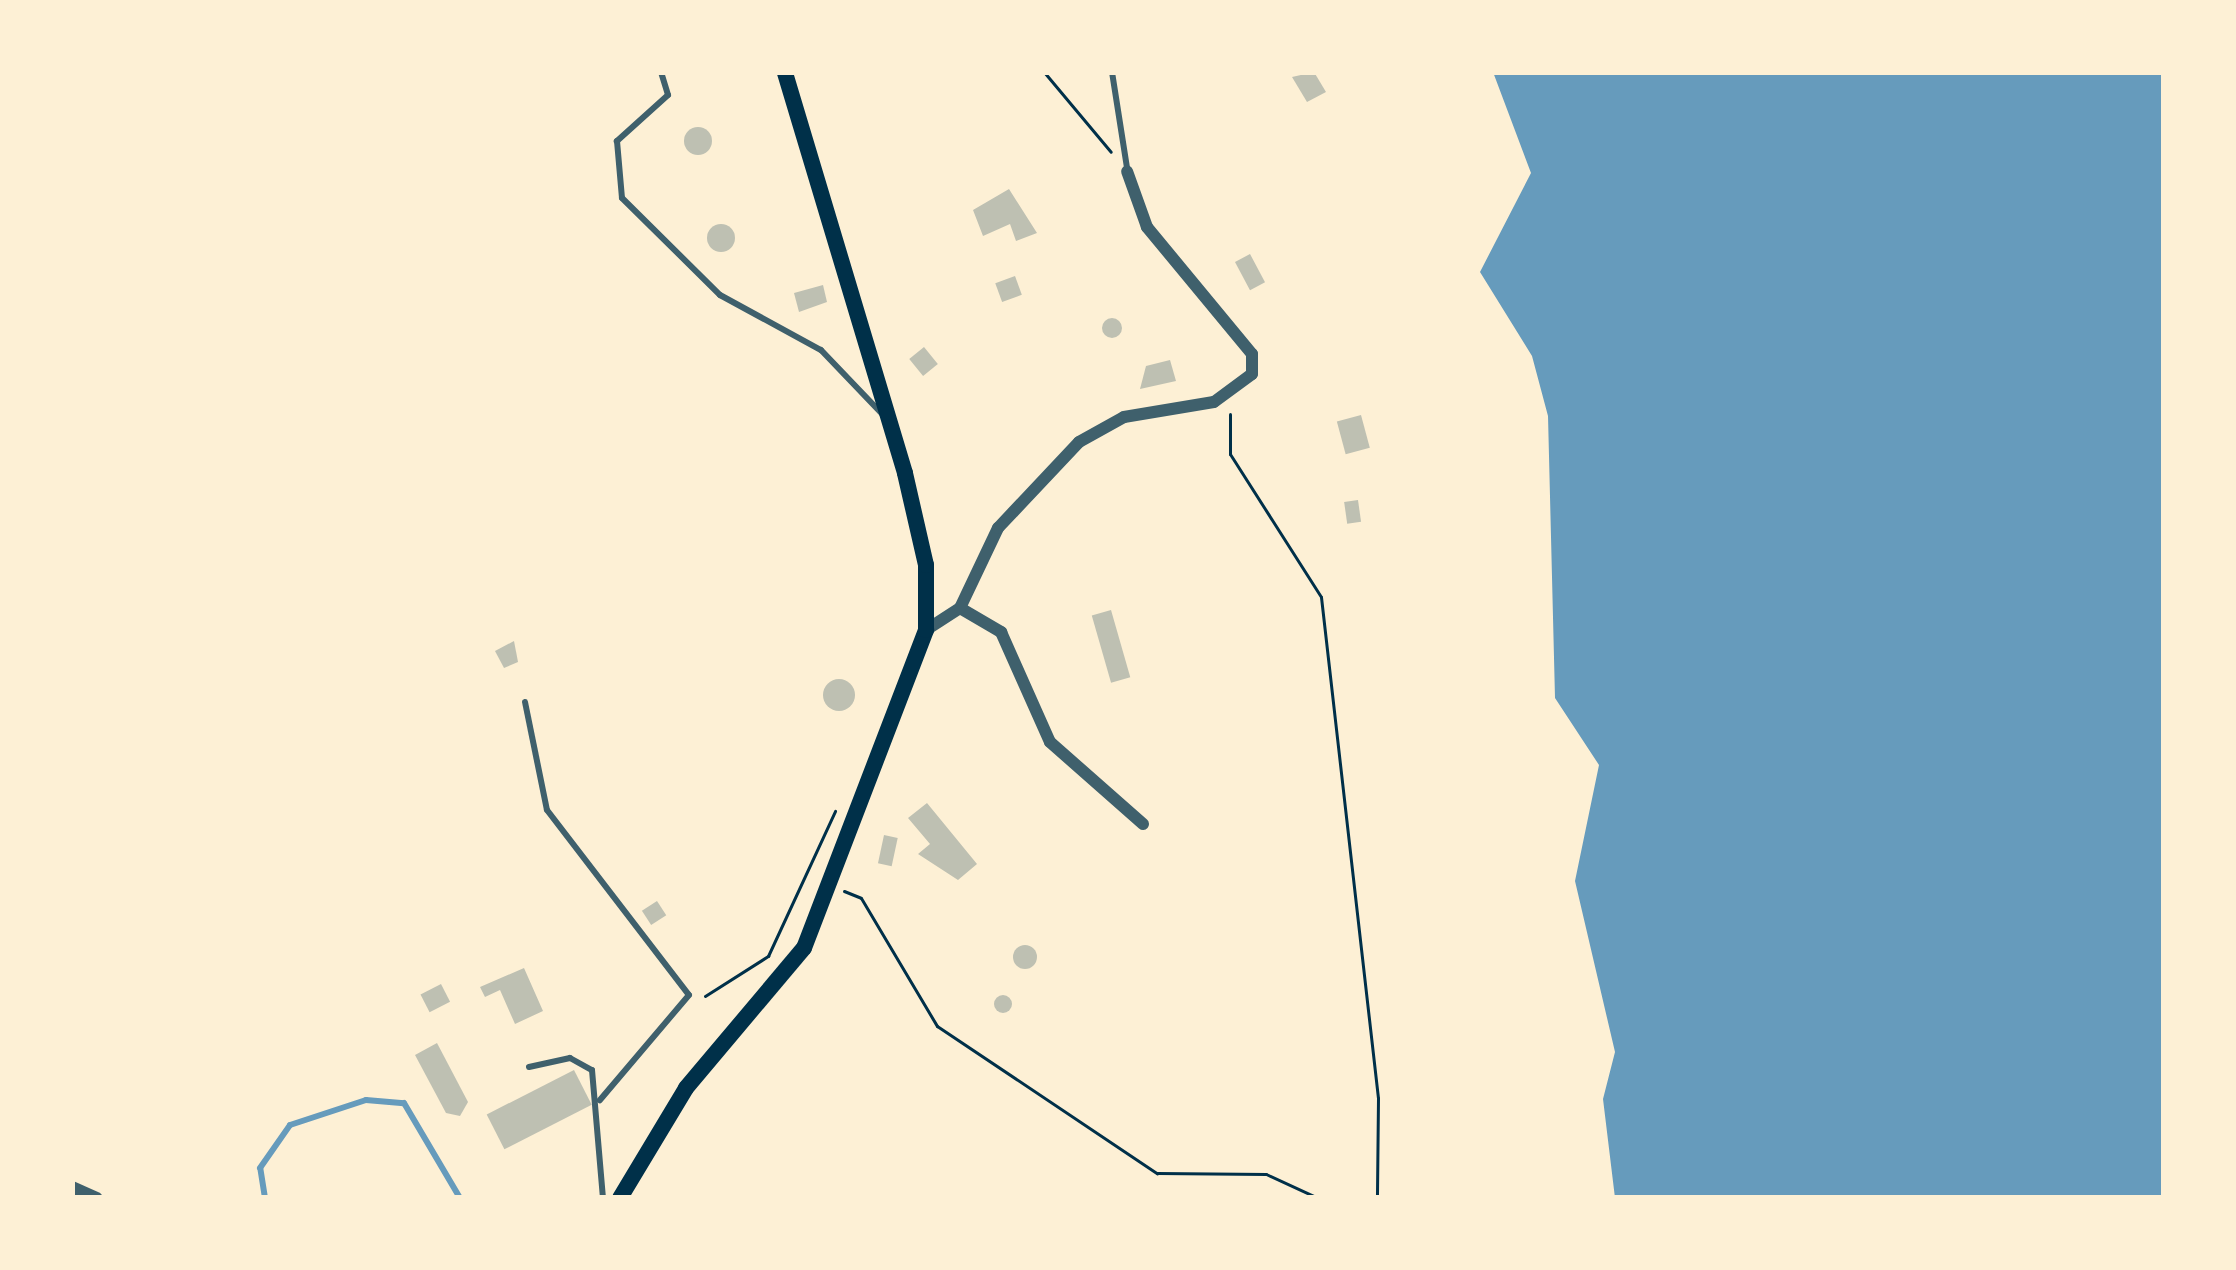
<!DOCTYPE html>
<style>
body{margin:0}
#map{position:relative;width:2236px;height:1270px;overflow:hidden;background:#fdf0d5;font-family:Jost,sans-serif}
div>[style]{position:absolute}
.water>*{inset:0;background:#669bbc}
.stream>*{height:6px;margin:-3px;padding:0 3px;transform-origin:3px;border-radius:3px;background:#669bbc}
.building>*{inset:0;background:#bec0b2;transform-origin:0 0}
.round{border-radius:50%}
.path>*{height:3px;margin:-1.5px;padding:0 1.5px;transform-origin:1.5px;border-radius:1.5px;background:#003049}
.service>*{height:6px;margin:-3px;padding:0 3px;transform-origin:3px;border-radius:3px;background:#3f606c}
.minor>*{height:12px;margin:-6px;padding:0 6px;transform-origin:6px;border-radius:6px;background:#3f606c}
.secondary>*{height:16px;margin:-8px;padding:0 8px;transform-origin:8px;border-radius:8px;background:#003049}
span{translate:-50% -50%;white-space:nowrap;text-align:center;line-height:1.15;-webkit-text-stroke:12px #fdf0d5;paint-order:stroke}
.frame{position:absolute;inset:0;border:75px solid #fdf0d5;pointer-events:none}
</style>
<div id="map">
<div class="water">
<i style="clip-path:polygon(1493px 72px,2164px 72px,2164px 1198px,1615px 1198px,1603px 1099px,1615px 1052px,1575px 881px,1599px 765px,1555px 698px,1548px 416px,1532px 356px,1480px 272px,1531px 173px)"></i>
</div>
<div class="stream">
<i style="left:265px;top:1198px;width:30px;rotate:-99deg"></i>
<i style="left:260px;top:1168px;width:52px;rotate:-55.1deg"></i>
<i style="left:290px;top:1125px;width:80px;rotate:-18.2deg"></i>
<i style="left:366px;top:1100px;width:38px;rotate:5deg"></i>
<i style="left:404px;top:1103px;width:110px;rotate:59.5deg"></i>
</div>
<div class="building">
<i style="clip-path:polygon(1314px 72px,1326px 92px,1307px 102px,1292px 77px)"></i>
<i class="round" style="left:684px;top:127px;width:28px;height:28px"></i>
<i style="clip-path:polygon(1009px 189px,1037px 233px,1016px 241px,1010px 224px,983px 236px,973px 210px)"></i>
<i class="round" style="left:707px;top:224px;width:28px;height:28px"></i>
<i style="left:1250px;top:254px;width:32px;height:17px;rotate:62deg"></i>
<i style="left:1015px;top:276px;width:20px;height:21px;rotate:70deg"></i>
<i style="clip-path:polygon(823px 285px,827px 302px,799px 312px,794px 293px)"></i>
<i class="round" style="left:1102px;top:318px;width:20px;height:20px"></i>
<i style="left:924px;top:347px;width:22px;height:19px;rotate:51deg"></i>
<i style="clip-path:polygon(1170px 360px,1176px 381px,1140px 389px,1146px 366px)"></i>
<i style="left:1361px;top:415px;width:34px;height:25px;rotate:75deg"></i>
<i style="left:1358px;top:500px;width:22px;height:14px;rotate:82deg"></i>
<i style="left:1111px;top:610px;width:70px;height:20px;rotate:74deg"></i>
<i style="clip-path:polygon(514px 641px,518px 662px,504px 668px,495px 651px)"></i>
<i class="round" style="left:823px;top:679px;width:32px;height:32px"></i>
<i style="clip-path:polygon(927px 803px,977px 864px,958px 880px,918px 854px,930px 844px,908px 818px)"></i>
<i style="left:884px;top:835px;width:14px;height:29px;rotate:12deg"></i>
<i style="left:657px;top:901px;width:17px;height:18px;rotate:57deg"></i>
<i class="round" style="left:1013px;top:945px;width:24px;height:24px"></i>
<i style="clip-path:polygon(524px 968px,543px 1011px,515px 1024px,500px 990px,485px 997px,480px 987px)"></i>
<i style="left:441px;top:984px;width:20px;height:23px;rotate:63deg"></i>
<i class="round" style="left:994px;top:995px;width:18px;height:18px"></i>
<i style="clip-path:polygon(437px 1043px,468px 1102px,460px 1116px,446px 1113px,415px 1055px)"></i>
<i style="left:574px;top:1070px;width:39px;height:98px;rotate:63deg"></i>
</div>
<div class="path">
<i style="left:1044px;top:72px;width:104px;rotate:50.1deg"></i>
<i style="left:1230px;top:414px;width:40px;rotate:90deg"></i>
<i style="left:1230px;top:454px;width:169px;rotate:57.5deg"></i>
<i style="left:1321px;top:597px;width:504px;rotate:83.51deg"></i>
<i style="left:1378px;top:1098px;width:100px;rotate:90.6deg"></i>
<i style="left:844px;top:891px;width:18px;rotate:22deg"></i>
<i style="left:861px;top:898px;width:149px;rotate:59.3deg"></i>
<i style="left:937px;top:1026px;width:265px;rotate:33.8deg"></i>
<i style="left:1157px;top:1173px;width:109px;rotate:0.5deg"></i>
<i style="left:1266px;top:1174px;width:57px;rotate:24.8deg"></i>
<i style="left:705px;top:996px;width:75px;rotate:-32.4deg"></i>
<i style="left:768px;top:956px;width:160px;rotate:-65.2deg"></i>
</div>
<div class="service">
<i style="left:661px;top:72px;width:24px;rotate:73deg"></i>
<i style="left:668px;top:95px;width:69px;rotate:138deg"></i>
<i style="left:617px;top:141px;width:57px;rotate:85deg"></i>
<i style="left:622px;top:198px;width:138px;rotate:44.7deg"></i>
<i style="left:720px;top:295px;width:115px;rotate:28.6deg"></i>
<i style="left:821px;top:350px;width:91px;rotate:46.3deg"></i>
<i style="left:1112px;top:72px;width:97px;rotate:81.1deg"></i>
<i style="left:525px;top:702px;width:110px;rotate:78.5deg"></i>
<i style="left:547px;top:810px;width:233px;rotate:52.5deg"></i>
<i style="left:689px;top:995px;width:138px;rotate:130.3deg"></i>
<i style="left:529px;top:1067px;width:42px;rotate:-12.4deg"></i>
<i style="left:570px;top:1058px;width:25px;rotate:29deg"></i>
<i style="left:592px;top:1070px;width:128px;rotate:85.1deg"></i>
</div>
<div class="minor">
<i style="left:960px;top:608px;width:48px;rotate:30.3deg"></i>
<i style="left:1001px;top:632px;width:120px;rotate:66deg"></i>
<i style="left:1050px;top:742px;width:124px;rotate:41.4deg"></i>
<i style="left:926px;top:630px;width:40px;rotate:-32.9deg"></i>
<i style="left:960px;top:608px;width:89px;rotate:-64.6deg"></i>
<i style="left:998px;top:528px;width:118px;rotate:-46.7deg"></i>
<i style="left:1079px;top:442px;width:51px;rotate:-29.1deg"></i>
<i style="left:1124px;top:417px;width:91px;rotate:-9.5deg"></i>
<i style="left:1214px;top:402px;width:47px;rotate:-36.4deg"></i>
<i style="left:1252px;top:374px;width:20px;rotate:-90deg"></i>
<i style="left:1252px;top:354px;width:165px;rotate:-129.6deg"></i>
<i style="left:1147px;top:227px;width:59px;rotate:-109.7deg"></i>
<i style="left:72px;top:1187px;width:27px;rotate:24deg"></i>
</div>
<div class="secondary">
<i style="left:620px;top:1198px;width:128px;rotate:-59deg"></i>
<i style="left:686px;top:1088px;width:183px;rotate:-49.9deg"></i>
<i style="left:804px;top:948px;width:341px;rotate:-69deg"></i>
<i style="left:926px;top:630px;width:65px;rotate:-90deg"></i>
<i style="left:926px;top:565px;width:94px;rotate:-102.9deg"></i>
<i style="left:905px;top:473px;width:419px;rotate:-106.7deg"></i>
</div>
<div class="frame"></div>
</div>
